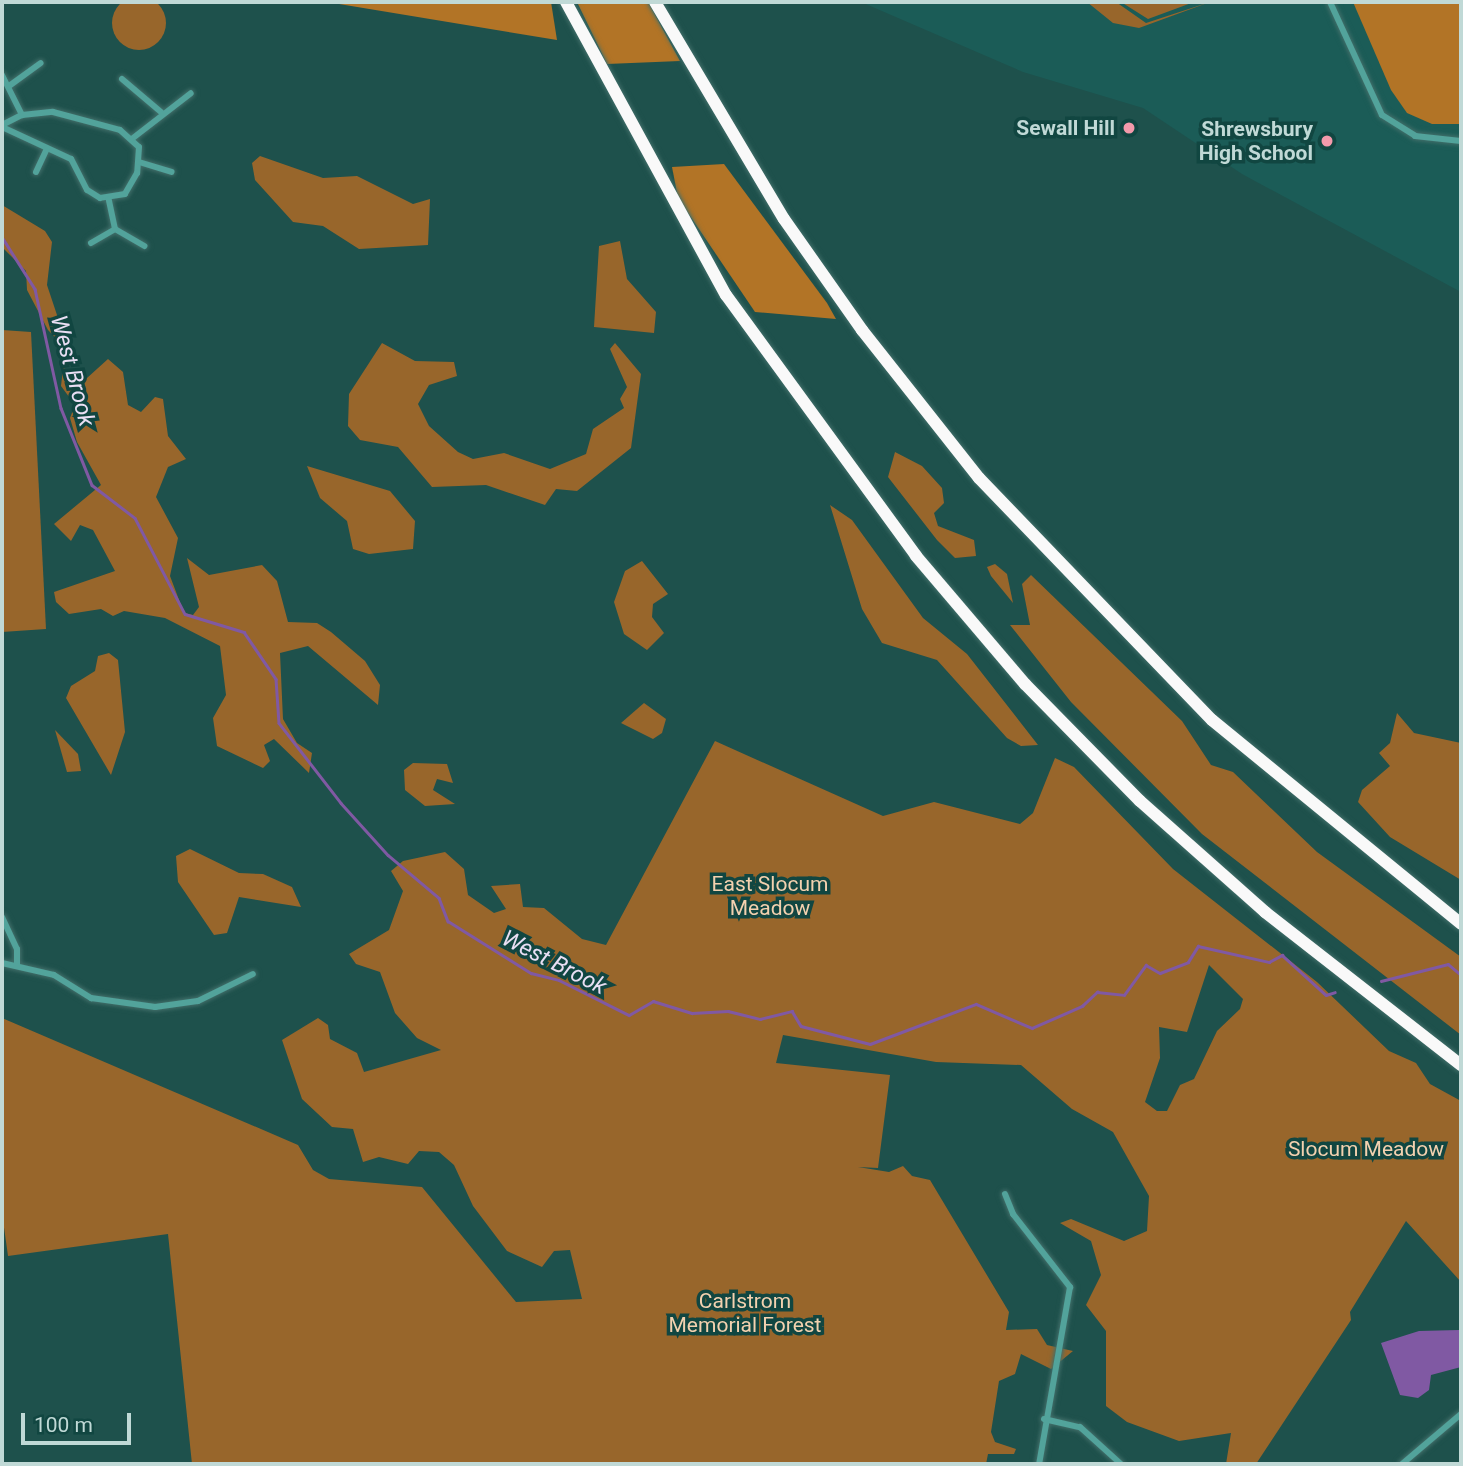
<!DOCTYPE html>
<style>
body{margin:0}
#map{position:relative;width:1463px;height:1466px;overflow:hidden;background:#1e514c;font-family:Roboto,sans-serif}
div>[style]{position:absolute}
.built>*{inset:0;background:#1b5c57}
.green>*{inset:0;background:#98662b}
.round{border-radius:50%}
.forest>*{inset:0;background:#b27426}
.water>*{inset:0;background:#8059a3}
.stream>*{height:2.5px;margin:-1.25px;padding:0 1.25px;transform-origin:1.25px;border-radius:1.25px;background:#8059a3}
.roads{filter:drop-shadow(0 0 2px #426f6a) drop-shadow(0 0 2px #426f6a)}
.minor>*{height:6px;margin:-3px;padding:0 3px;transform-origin:3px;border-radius:3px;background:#52a39b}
.motorway>*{height:12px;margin:-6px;padding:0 6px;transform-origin:6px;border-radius:6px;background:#f9f9f9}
.dots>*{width:19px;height:19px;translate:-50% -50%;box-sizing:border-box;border:4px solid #114641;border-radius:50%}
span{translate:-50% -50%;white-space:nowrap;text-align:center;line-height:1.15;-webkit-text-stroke:7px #114641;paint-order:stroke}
.poi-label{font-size:21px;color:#c0d9d6;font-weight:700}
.right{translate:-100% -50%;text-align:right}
.park-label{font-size:21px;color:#f3d1af}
.water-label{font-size:23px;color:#e9dff4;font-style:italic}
.frame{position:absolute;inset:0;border:4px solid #c0d9d6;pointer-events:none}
.scale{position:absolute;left:21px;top:1413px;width:110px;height:32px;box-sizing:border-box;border:4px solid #c0d9d6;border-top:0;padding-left:9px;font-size:21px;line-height:24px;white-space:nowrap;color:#c0d9d6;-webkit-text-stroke:5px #114641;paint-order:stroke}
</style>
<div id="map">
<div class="built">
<i style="clip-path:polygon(861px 2px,1461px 2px,1461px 292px,1242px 174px,1143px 108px,1023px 72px)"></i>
</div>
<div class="green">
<i class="round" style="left:112px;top:-4px;width:54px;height:54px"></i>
<i style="clip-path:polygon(1087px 2px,1116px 2px,1146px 23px,1210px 2px,1139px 28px,1113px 23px)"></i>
<i style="clip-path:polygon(1121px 2px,1194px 2px,1148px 19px)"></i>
<i style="clip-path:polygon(260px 156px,323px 178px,357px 176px,413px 204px,430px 199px,428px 245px,359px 249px,323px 226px,293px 222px,255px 180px,252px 163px)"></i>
<i style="clip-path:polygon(2px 205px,45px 231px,52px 242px,47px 285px,63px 333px,55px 337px,48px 330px,27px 290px,26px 271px,2px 247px)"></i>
<i style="clip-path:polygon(620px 241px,627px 279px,656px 312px,654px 333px,594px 327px,599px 246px)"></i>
<i style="clip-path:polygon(2px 330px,31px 332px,46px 629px,2px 632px)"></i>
<i style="clip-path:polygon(382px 343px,415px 361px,454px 362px,457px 376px,429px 385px,418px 404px,429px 426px,458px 452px,473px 459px,504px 453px,550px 469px,586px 454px,593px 429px,624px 408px,620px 399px,627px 387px,610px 349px,615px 343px,641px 374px,631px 448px,577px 491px,556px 489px,545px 505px,486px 485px,432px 487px,398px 447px,360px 440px,348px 426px,349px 394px)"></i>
<i style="clip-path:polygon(108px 359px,123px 372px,128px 405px,141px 412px,155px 397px,163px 399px,168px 436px,186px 459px,168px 467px,156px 497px,178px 538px,170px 576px,184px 613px,193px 615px,199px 607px,187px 558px,209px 575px,262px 565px,277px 581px,288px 622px,317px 623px,331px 632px,365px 661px,380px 685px,378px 705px,308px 646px,280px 653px,283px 719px,297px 743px,312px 753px,309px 773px,274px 739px,264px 745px,270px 761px,263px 768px,217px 746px,213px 718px,226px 695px,220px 646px,165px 618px,124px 611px,113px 616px,101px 609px,69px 614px,56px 602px,54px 592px,115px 571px,93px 530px,80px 525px,71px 541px,54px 524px,101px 485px,77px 442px,70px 418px,75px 405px,61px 386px,63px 368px,87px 378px)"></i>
<i style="clip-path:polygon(895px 452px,922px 466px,942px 488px,944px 503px,934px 513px,938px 526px,974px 540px,976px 556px,955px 558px,937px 540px,888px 477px)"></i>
<i style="clip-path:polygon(307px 466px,390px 491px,415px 521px,413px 549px,369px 554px,353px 549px,347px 521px,320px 498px)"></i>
<i style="clip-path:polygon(830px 505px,852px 520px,923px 618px,967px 654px,1038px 745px,1021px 746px,1007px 738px,937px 660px,882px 643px,862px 609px)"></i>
<i style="clip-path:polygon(642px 561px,668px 594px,653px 604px,652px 617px,664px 633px,647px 650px,624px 634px,614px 602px,625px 571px)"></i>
<i style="clip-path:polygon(995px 564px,1007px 574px,1013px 603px,991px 576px,987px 567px)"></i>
<i style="clip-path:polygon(1031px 575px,1182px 721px,1211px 765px,1233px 772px,1317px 852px,1461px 957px,1461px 1035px,1202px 834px,1071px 702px,1010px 625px,1030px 625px,1022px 584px)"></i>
<i style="clip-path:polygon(109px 653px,118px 660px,125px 732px,111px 775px,66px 698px,71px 686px,95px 671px,98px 656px)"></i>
<i style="clip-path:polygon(644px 703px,666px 719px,662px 733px,653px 739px,621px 723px)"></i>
<i style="clip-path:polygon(1397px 713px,1414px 733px,1461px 743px,1461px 880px,1390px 837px,1358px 802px,1362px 790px,1390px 766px,1379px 753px,1390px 743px)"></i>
<i style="clip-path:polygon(55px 730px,78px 754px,81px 771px,67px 772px)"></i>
<i style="clip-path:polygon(evenodd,715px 741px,883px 816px,934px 802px,1020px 824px,1033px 813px,1055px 758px,1074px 767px,1173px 869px,1317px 982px,1389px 1051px,1416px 1063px,1430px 1084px,1461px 1101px,1461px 1282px,1406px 1221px,1350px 1312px,1351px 1320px,1256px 1464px,1226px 1464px,1231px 1433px,1179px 1441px,1127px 1422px,1106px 1406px,1106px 1331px,1086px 1305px,1101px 1275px,1091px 1241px,1060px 1223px,1071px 1219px,1124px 1241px,1147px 1231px,1149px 1196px,1113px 1132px,1072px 1109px,1021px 1065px,936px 1062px,783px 1035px,776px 1063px,890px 1075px,878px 1168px,858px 1167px,889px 1172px,903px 1166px,912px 1176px,930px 1180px,1009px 1312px,1006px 1330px,1037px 1329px,1047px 1345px,1073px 1351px,1051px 1369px,1021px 1354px,1015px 1374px,999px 1381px,991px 1432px,995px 1442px,1016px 1449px,1014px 1454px,988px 1454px,986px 1464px,192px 1464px,168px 1234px,8px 1256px,2px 1213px,2px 1018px,298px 1145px,313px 1170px,329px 1179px,422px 1187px,516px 1302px,582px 1299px,570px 1250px,554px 1251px,542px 1267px,507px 1251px,473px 1206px,454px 1165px,439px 1152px,419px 1151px,408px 1164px,379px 1157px,363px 1162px,353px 1129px,332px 1127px,302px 1099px,282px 1040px,318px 1018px,328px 1025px,330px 1039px,357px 1053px,364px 1072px,441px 1050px,417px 1038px,395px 1013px,380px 972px,356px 964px,349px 954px,389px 930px,403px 891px,391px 871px,403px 861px,445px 852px,464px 869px,468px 895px,494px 913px,506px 909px,491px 886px,520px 884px,523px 907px,544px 908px,582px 939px,606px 945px,715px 741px,1209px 965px,1243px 999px,1240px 1009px,1217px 1031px,1194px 1079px,1180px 1085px,1167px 1111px,1157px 1111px,1145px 1102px,1160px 1058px,1159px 1027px,1187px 1032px,1209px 965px)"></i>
<i style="clip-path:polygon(413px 763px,447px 764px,453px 783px,437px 779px,433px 790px,455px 804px,425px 806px,405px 790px,404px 770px)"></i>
<i style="clip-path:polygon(190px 849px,239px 873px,263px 874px,292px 887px,301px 907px,239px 897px,227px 933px,214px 935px,178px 882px,176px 856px)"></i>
</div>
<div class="forest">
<i style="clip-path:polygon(327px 2px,551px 2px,557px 40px)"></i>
<i style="clip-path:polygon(577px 2px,648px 2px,680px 61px,607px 64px)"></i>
<i style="clip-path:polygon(1353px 2px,1461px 2px,1461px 124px,1432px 124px,1407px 113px,1391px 90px)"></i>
<i style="clip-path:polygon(724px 164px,827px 303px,836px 319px,755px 312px,678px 198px,672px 167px)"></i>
</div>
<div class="water">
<i style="clip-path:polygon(1459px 1330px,1461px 1367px,1431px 1375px,1429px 1390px,1418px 1398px,1400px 1395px,1381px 1343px,1419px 1331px)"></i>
</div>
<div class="stream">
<i style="left:2px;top:237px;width:62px;rotate:57.6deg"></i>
<i style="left:35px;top:289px;width:122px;rotate:77.7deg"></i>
<i style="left:61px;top:408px;width:83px;rotate:68.1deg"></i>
<i style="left:92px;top:485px;width:54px;rotate:37.5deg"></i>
<i style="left:135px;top:518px;width:108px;rotate:62.5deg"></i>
<i style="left:185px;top:614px;width:62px;rotate:17deg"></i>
<i style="left:244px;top:632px;width:57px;rotate:55.8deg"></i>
<i style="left:276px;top:679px;width:44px;rotate:86.1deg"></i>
<i style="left:279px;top:723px;width:101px;rotate:52.2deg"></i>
<i style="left:341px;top:803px;width:70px;rotate:47.9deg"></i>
<i style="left:388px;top:855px;width:67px;rotate:40.1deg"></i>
<i style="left:439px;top:898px;width:25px;rotate:69deg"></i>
<i style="left:448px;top:921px;width:98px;rotate:32.1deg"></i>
<i style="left:531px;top:973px;width:29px;rotate:14deg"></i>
<i style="left:559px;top:980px;width:78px;rotate:26.6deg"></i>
<i style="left:629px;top:1015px;width:28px;rotate:-30deg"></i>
<i style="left:653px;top:1001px;width:41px;rotate:17.1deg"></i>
<i style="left:692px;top:1013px;width:36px;rotate:-3deg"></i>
<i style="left:728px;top:1011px;width:33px;rotate:14deg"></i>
<i style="left:760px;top:1019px;width:33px;rotate:-14deg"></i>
<i style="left:792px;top:1011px;width:17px;rotate:59deg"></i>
<i style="left:801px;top:1026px;width:71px;rotate:14.6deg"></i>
<i style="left:870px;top:1044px;width:113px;rotate:-20.7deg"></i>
<i style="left:976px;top:1004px;width:61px;rotate:23.2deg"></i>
<i style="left:1032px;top:1028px;width:55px;rotate:-23.7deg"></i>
<i style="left:1082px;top:1006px;width:21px;rotate:-43deg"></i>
<i style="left:1097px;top:992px;width:27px;rotate:6deg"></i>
<i style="left:1124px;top:995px;width:37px;rotate:-54deg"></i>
<i style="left:1146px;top:965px;width:16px;rotate:30deg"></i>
<i style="left:1160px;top:973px;width:30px;rotate:-21deg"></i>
<i style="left:1188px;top:962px;width:19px;rotate:-58deg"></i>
<i style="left:1198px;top:946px;width:73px;rotate:12.7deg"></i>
<i style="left:1269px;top:962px;width:15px;rotate:-28deg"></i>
<i style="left:1282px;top:955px;width:59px;rotate:42.3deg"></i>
<i style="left:1326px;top:995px;width:9px;rotate:-18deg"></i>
<i style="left:1381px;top:981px;width:69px;rotate:-14.2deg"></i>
<i style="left:1448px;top:964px;width:17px;rotate:40deg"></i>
</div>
<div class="roads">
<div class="minor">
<i style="left:1330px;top:2px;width:124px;rotate:65.3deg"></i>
<i style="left:1382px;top:115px;width:39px;rotate:32deg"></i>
<i style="left:1415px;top:136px;width:46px;rotate:6.2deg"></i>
<i style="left:2px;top:75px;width:45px;rotate:63.4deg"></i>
<i style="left:122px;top:79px;width:51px;rotate:40.2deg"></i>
<i style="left:9px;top:86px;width:39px;rotate:-36deg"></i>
<i style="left:2px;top:125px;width:22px;rotate:-27deg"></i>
<i style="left:22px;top:115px;width:31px;rotate:-6deg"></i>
<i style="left:53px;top:112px;width:69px;rotate:15deg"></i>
<i style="left:120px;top:130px;width:25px;rotate:42deg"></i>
<i style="left:139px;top:147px;width:26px;rotate:94deg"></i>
<i style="left:137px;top:173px;width:24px;rotate:120deg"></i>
<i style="left:125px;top:194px;width:25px;rotate:171deg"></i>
<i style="left:100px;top:198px;width:15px;rotate:-148deg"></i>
<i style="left:87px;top:190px;width:35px;rotate:-117deg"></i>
<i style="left:71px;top:159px;width:76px;rotate:-155.1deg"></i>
<i style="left:133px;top:138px;width:73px;rotate:-37.8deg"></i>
<i style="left:139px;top:162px;width:34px;rotate:17deg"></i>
<i style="left:36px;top:172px;width:26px;rotate:-65deg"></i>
<i style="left:115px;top:229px;width:34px;rotate:30deg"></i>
<i style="left:91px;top:243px;width:28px;rotate:-30deg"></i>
<i style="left:115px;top:229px;width:30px;rotate:-102deg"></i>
<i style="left:2px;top:917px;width:35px;rotate:65deg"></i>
<i style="left:17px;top:949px;width:16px;rotate:90deg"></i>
<i style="left:2px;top:963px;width:53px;rotate:13deg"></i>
<i style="left:54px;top:975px;width:44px;rotate:31.9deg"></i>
<i style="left:91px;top:998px;width:65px;rotate:8deg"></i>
<i style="left:155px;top:1007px;width:43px;rotate:-7.9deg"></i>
<i style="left:198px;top:1001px;width:61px;rotate:-26.1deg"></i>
<i style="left:1005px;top:1194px;width:22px;rotate:68deg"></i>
<i style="left:1013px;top:1214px;width:93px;rotate:52deg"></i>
<i style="left:1070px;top:1287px;width:180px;rotate:99.9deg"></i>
<i style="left:1044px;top:1419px;width:37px;rotate:13deg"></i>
<i style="left:1080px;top:1427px;width:55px;rotate:42.1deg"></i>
<i style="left:1402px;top:1464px;width:77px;rotate:-40.3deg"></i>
</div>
<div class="motorway">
<i style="left:566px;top:2px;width:334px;rotate:61.4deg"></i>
<i style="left:726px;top:295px;width:323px;rotate:53.9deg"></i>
<i style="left:916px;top:556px;width:168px;rotate:49.6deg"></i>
<i style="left:1025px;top:684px;width:164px;rotate:45.5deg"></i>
<i style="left:1140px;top:801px;width:167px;rotate:41.6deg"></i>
<i style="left:1265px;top:912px;width:249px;rotate:38deg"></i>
<i style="left:655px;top:2px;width:252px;rotate:59.3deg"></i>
<i style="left:784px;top:219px;width:136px;rotate:54.9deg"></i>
<i style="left:862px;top:330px;width:189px;rotate:51.7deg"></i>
<i style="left:979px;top:478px;width:336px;rotate:46.1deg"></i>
<i style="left:1212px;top:720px;width:322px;rotate:39.3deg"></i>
</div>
</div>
<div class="dots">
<i style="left:1129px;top:128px;background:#f39aab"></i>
<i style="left:1327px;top:141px;background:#f39aab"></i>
</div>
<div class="poi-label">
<span class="right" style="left:1115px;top:128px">Sewall Hill</span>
<span class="right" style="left:1313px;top:141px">Shrewsbury<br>High School</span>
</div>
<div class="park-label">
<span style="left:770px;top:896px">East Slocum<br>Meadow</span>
<span style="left:1366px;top:1149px">Slocum Meadow</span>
<span style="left:745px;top:1313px">Carlstrom<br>Memorial Forest</span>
</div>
<div class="water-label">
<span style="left:72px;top:371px;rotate:75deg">West Brook</span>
<span style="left:554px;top:963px;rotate:27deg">West Brook</span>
</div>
<div class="frame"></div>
<div class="scale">100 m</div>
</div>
